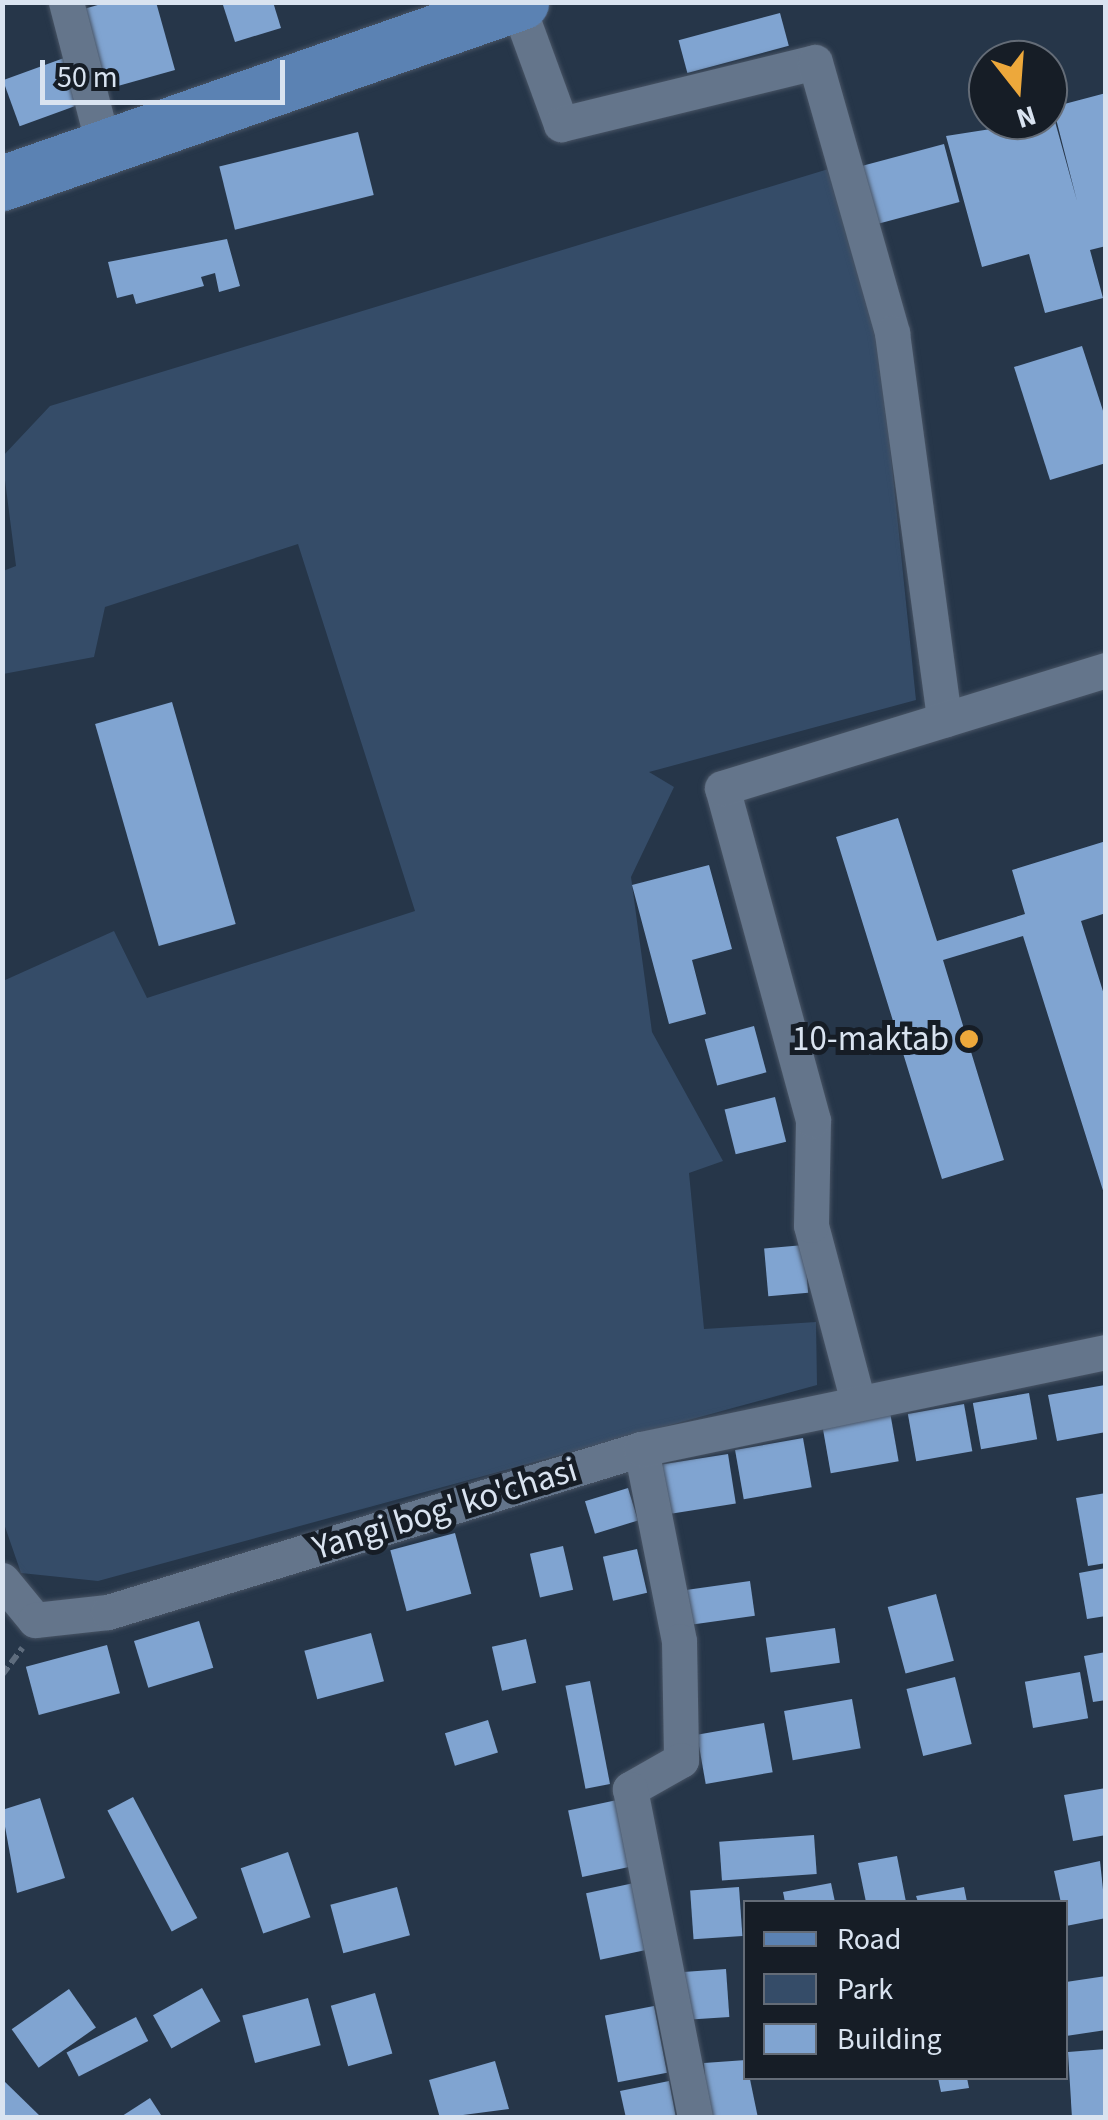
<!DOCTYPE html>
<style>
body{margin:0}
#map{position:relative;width:1108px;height:2120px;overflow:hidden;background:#263649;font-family:"Source Sans 3",sans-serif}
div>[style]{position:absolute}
.green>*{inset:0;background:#354c68}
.building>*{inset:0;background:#80a4d1;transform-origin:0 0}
.path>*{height:6px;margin-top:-3px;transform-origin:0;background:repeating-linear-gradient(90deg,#5e6c7d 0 10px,transparent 0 15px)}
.roads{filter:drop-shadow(0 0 2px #485465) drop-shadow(0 0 2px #485465)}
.street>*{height:35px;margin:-17.5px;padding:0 17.5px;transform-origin:17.5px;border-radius:17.5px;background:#64758b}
.primary>*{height:55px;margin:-27.5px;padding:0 27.5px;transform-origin:27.5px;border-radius:27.5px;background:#5b82b3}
.dots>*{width:28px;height:28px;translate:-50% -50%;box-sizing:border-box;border:5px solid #161d26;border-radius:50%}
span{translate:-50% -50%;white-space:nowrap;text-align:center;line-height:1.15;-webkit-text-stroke:10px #161d26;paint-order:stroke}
.poi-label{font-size:35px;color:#d9e3f0}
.right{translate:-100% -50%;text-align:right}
.street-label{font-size:35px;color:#d9e3f0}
.frame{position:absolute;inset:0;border:5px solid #d9e3f0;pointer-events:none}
.legend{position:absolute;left:743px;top:1900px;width:325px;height:180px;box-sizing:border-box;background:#161d26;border:2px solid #646c77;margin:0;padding:12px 18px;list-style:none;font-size:30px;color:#d9e3f0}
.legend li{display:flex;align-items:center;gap:20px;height:50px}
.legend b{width:50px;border:2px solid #646c77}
.north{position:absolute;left:968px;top:40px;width:100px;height:100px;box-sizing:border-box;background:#161d26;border:2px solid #646c77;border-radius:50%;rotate:163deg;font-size:28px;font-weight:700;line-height:40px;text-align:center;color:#d9e3f0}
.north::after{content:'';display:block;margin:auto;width:35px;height:45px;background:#eda83b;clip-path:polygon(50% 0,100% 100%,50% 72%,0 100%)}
.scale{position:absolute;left:40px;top:60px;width:245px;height:45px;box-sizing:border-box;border:5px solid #d9e3f0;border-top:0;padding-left:12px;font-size:30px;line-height:35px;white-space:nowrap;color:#d9e3f0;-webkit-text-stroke:8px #161d26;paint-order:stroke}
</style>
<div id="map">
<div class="green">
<i style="clip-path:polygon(835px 167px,879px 339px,916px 700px,649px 772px,674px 787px,631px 877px,652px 1032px,723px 1161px,689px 1173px,704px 1329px,816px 1322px,817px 1385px,98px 1581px,21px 1573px,2px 1518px,3px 981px,114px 931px,147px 998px,415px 911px,298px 544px,105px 607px,94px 657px,3px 674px,3px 571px,16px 566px,2px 457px,50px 406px)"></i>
</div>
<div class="building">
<i style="clip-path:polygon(108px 2px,156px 2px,175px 70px,100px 91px,77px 11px)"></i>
<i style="clip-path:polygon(222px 2px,273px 2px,281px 28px,235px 42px)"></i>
<i style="left:780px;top:13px;width:34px;height:105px;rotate:75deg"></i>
<i style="left:64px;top:58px;width:49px;height:65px;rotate:70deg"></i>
<i style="clip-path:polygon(1106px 93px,1106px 246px,1090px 250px,1103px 298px,1045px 313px,1029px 254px,982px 267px,946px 136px,1048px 120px,1051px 107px,1077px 201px,1053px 107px)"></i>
<i style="left:358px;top:132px;width:65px;height:143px;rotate:76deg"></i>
<i style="left:944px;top:144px;width:60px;height:90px;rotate:75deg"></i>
<i style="clip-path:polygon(227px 239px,240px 286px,219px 292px,215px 273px,201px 277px,204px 286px,136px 304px,133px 294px,117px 298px,108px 262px)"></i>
<i style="clip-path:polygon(1082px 346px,1106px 420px,1106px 463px,1050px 480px,1014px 367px)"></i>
<i style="left:172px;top:702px;width:231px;height:80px;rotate:74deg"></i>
<i style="clip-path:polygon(898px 818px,937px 941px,1025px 914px,1012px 870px,1106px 841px,1106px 913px,1081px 921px,1106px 1001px,1106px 1200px,1023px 936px,943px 960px,1004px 1160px,942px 1179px,836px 837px)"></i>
<i style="clip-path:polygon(709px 865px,732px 949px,692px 960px,706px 1014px,669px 1024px,632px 885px)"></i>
<i style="left:754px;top:1026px;width:48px;height:51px;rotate:75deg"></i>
<i style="left:775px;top:1097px;width:46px;height:52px;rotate:76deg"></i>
<i style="left:804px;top:1245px;width:48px;height:40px;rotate:85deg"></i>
<i style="clip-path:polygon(1105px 1385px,1106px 1432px,1057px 1441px,1048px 1395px)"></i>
<i style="left:1029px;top:1393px;width:47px;height:57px;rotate:80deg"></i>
<i style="left:964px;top:1404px;width:48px;height:57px;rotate:80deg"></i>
<i style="left:890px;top:1412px;width:50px;height:69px;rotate:80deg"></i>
<i style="left:803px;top:1438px;width:50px;height:69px;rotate:80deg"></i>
<i style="left:728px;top:1454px;width:50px;height:69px;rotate:81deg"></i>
<i style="left:628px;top:1488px;width:34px;height:45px;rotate:73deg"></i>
<i style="clip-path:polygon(1106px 1493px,1106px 1563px,1088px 1566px,1076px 1498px)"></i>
<i style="left:455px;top:1533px;width:63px;height:67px;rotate:75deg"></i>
<i style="left:563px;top:1546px;width:45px;height:34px;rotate:77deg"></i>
<i style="left:637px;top:1549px;width:45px;height:35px;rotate:77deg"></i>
<i style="clip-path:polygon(1106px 1568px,1106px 1616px,1087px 1619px,1079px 1573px)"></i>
<i style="left:750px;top:1581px;width:35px;height:70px;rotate:82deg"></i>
<i style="left:936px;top:1594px;width:69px;height:50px;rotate:75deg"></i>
<i style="left:199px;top:1621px;width:49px;height:68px;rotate:73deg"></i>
<i style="left:835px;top:1628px;width:35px;height:70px;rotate:82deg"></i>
<i style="left:371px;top:1633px;width:50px;height:69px;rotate:75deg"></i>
<i style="left:526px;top:1639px;width:45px;height:35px;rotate:77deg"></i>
<i style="left:107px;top:1645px;width:50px;height:84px;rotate:75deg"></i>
<i style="clip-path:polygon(1106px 1652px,1106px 1700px,1093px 1702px,1084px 1656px)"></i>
<i style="left:1080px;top:1672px;width:47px;height:56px;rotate:80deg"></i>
<i style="left:955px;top:1677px;width:69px;height:50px;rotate:76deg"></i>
<i style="left:590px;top:1681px;width:105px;height:25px;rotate:79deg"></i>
<i style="left:852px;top:1699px;width:50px;height:69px;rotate:80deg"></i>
<i style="left:488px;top:1720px;width:34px;height:45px;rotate:73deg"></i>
<i style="left:764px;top:1723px;width:50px;height:68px;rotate:80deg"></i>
<i style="clip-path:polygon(1106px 1788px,1106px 1835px,1073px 1841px,1064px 1795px)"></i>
<i style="left:133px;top:1797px;width:137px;height:29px;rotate:62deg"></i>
<i style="clip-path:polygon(40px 1798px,65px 1878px,17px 1893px,2px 1810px)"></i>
<i style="left:617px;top:1800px;width:68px;height:50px;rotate:78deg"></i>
<i style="left:814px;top:1835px;width:39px;height:95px;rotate:86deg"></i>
<i style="left:288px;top:1852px;width:69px;height:50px;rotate:71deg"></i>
<i style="clip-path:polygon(897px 1856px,906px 1902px,866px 1902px,858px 1863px)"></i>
<i style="clip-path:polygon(1100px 1861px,1106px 1918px,1066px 1926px,1054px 1871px)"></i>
<i style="left:634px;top:1883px;width:68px;height:49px;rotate:78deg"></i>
<i style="clip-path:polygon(831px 1883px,835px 1902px,785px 1902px,783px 1892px)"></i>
<i style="left:397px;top:1887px;width:50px;height:69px;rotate:75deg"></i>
<i style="left:739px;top:1887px;width:49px;height:49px;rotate:86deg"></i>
<i style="clip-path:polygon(964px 1887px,967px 1902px,918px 1902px,916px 1896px)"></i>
<i style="left:726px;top:1969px;width:48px;height:50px;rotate:86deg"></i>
<i style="clip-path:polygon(1106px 1976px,1106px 2030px,1066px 2036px,1066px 1982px)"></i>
<i style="left:202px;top:1988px;width:38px;height:56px;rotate:61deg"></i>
<i style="left:69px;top:1989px;width:47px;height:70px;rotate:55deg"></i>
<i style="left:375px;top:1993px;width:63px;height:46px;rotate:74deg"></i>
<i style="left:308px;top:1998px;width:49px;height:68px;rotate:75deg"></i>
<i style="left:654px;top:2006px;width:68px;height:50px;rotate:79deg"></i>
<i style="left:136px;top:2017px;width:27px;height:78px;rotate:63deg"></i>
<i style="clip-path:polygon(1106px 2049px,1106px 2118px,1072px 2118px,1068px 2052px)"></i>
<i style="clip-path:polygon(746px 2060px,758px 2118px,708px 2118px,704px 2063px)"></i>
<i style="clip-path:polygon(495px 2061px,509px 2109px,440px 2118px,429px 2080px)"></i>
<i style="clip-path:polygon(938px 2078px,967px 2078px,969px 2088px,941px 2092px)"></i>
<i style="clip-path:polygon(2px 2079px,42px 2118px,2px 2118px)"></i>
<i style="clip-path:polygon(669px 2081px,676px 2118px,626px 2118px,620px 2091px)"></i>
<i style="clip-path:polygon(150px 2098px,163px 2118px,119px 2118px)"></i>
</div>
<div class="path">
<i style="left:2px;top:1675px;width:34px;rotate:-53deg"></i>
</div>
<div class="roads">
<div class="street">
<i style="left:66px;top:2px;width:151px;rotate:75.4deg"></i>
<i style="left:517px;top:4px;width:128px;rotate:69.9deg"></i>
<i style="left:561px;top:124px;width:261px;rotate:-13.7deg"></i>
<i style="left:815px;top:62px;width:282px;rotate:74.1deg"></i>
<i style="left:892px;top:333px;width:390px;rotate:82.3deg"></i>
<i style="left:858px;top:1402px;width:183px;rotate:-104.9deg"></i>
<i style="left:811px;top:1225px;width:105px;rotate:-88.9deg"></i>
<i style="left:813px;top:1120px;width:344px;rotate:-105.3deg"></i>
<i style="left:722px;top:788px;width:402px;rotate:-17.1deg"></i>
<i style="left:641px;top:1449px;width:196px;rotate:78.8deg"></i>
<i style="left:679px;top:1641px;width:119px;rotate:89deg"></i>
<i style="left:681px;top:1760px;width:59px;rotate:150.4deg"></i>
<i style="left:630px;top:1789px;width:335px;rotate:78.8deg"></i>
<i style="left:2px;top:1580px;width:52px;rotate:50.5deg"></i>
<i style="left:35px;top:1620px;width:73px;rotate:-6.3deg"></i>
<i style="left:108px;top:1612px;width:557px;rotate:-17deg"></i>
<i style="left:641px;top:1449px;width:475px;rotate:-11.8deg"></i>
</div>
<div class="primary">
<i style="left:2px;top:183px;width:550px;rotate:-19.23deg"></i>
</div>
</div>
<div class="dots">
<i style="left:969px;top:1039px;background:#eda83b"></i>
</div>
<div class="poi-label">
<span class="right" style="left:949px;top:1039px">10-maktab</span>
</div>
<div class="street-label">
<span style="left:445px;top:1509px;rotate:-17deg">Yangi bog' ko'chasi</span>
</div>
<div class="frame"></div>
<ul class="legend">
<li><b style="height:12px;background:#5b82b3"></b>Road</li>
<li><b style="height:28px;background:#354c68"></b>Park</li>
<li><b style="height:28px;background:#80a4d1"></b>Building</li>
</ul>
<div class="north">N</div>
<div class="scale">50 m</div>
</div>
